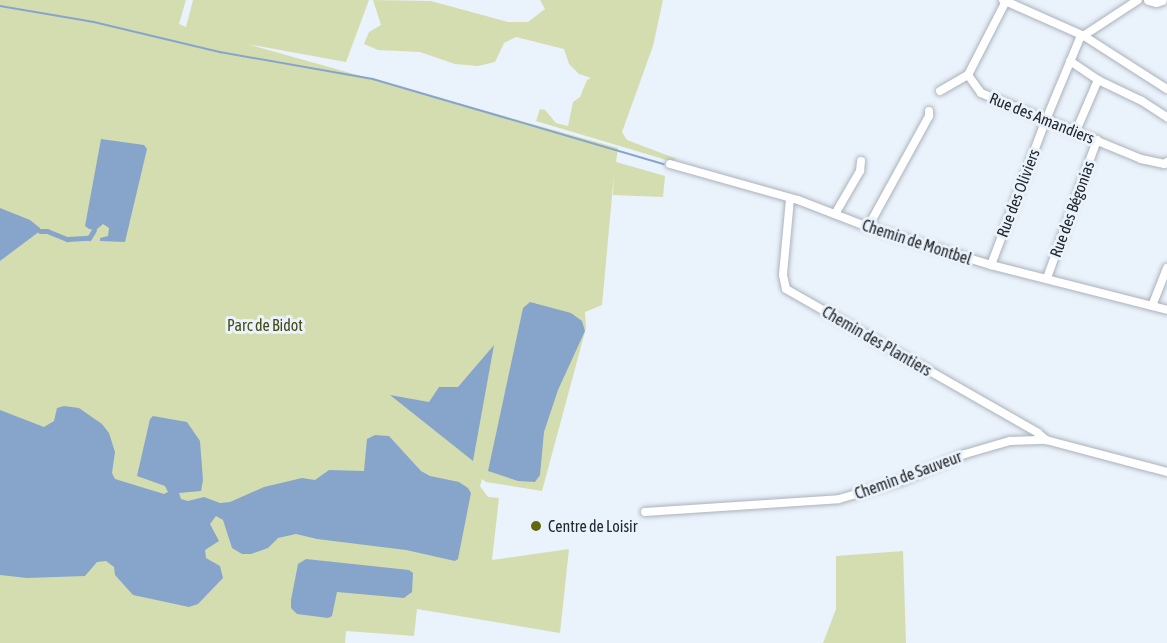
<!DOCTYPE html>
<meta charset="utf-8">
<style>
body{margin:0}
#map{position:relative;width:1167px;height:643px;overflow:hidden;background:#eaf2fb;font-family:"Asap Condensed",sans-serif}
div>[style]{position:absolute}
.green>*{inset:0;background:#d4ddb0}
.water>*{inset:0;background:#87a5cb}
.stream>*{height:1.5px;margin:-0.75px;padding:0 0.75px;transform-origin:0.75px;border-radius:0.75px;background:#87a5cb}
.canal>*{height:5px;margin:-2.5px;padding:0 2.5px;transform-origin:2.5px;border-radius:2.5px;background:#87a5cb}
.roads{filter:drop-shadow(0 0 2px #abb2bb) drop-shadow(0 0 2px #abb2bb)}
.minor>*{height:8px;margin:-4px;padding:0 4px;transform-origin:4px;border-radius:4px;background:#fff}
.major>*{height:9px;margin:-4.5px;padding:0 4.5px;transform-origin:4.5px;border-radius:4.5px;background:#fff}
.dots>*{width:16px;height:16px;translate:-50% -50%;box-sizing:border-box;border:3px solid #eaf2fb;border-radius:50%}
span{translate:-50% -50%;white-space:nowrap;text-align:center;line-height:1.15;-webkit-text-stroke:6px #eaf2fb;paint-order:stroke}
.street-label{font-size:16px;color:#24272b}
.park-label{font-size:16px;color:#444b15}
.poi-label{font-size:16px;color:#24272b}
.left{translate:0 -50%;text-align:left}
</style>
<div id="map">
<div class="green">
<i style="clip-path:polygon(0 0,186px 0,179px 24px,186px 27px,193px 0,369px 0,346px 62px,247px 44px,618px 148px,616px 162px,665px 176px,663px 197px,613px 195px,614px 175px,602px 305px,585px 312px,586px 328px,542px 491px,486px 482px,482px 479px,480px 486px,488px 497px,499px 498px,492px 560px,569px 549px,560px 633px,417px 609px,414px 636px,346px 631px,345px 643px,0 643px)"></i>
<i style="clip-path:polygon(373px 0,431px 1px,508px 22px,528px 22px,545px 9px,540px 0,663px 0,653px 46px,622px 132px,627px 140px,677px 159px,670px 161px,536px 121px,540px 109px,545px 110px,556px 123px,568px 126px,573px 102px,580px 97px,587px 80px,591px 78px,579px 74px,569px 64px,564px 49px,516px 37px,504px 43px,495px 62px,478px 66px,455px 64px,420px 52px,378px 50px,364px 44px,369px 32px,381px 25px)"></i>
<i style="clip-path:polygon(903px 551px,906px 643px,823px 643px,836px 609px,836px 556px)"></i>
</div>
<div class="water">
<i style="clip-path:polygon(101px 139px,144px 145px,147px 149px,125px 242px,100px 241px,100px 238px,108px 236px,109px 228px,103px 224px,96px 230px,89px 229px,85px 226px)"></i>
<i style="clip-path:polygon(0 208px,30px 220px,40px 228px,40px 231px,0 261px)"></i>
<i style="clip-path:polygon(530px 302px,571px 313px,582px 321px,585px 331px,558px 390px,544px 432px,540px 475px,535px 482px,518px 481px,488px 471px,523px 308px)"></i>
<i style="clip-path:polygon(494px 345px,473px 461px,390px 395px,429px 402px,439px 387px,458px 387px)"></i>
<i style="clip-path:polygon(64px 406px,79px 408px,102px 424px,109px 433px,115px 452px,112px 473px,115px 479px,164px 494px,168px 492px,165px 486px,137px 476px,150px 419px,153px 416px,187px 422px,200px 441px,203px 480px,201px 491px,179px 493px,181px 499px,188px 501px,204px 497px,220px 503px,230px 502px,264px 487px,302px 478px,315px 480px,329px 470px,364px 471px,367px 439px,375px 435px,389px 436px,421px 471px,430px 476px,459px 482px,468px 488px,471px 493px,458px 559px,455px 561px,406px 550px,317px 539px,296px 534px,278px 538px,268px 548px,251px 554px,242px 554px,232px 548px,223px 520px,216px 516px,210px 524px,219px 541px,205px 550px,206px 558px,220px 566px,223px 578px,198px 604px,189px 607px,133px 595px,115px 575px,114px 567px,106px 561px,97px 562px,85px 576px,27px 578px,0 575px,0 410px,44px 427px,54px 421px,57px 408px)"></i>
<i style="clip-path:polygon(306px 559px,409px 570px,413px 573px,412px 592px,404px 598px,337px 592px,332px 616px,328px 618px,297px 614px,291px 608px,291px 600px,298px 564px)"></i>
</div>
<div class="stream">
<i style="left:0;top:6px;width:95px;rotate:9.7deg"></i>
<i style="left:94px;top:22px;width:130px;rotate:13.4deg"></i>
<i style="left:220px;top:52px;width:155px;rotate:10deg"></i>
<i style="left:373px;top:79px;width:303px;rotate:16.3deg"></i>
</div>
<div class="canal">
<i style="left:40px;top:231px;width:7px"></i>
<i style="left:47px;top:231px;width:22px;rotate:22deg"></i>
<i style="left:67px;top:239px;width:22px;rotate:-3deg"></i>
<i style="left:89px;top:238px;width:9px;rotate:-58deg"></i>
</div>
<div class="roads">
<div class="minor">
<i style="left:1003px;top:0;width:89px;rotate:24deg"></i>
<i style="left:1084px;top:36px;width:98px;rotate:32.6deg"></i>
<i style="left:1006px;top:1px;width:83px;rotate:117.2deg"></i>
<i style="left:968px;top:75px;width:22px;rotate:54deg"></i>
<i style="left:981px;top:93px;width:173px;rotate:22.4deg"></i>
<i style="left:1141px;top:159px;width:24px;rotate:12deg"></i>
<i style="left:1164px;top:164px;width:4px;rotate:-34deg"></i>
<i style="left:1070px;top:61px;width:34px;rotate:34deg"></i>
<i style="left:1098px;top:80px;width:49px;rotate:25.5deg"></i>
<i style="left:1142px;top:101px;width:30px;rotate:33deg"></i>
<i style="left:940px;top:91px;width:32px;rotate:-30deg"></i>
<i style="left:1076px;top:131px;width:56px;rotate:-66.7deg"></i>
<i style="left:670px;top:164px;width:133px;rotate:15.7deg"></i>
<i style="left:798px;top:200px;width:75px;rotate:21.1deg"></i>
<i style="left:868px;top:227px;width:129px;rotate:17.2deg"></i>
<i style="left:991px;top:265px;width:182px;rotate:14.3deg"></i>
<i style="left:790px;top:199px;width:76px;rotate:95.3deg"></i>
<i style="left:783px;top:275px;width:14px;rotate:78deg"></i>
<i style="left:786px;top:289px;width:290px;rotate:29.7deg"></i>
<i style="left:1038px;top:433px;width:11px;rotate:41deg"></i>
<i style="left:835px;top:214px;width:50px;rotate:-59.8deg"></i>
<i style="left:860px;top:171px;width:10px;rotate:-84deg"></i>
<i style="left:868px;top:227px;width:127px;rotate:-61.2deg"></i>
<i style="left:929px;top:116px;width:5px;rotate:-90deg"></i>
<i style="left:991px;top:265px;width:153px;rotate:-69.3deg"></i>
<i style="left:1045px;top:122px;width:91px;rotate:-67.4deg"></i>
<i style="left:1080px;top:38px;width:69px;rotate:-33.2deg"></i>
<i style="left:1047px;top:278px;width:147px;rotate:-70.1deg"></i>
<i style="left:1152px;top:306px;width:41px;rotate:-68.5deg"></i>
<i style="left:645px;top:512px;width:194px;rotate:-3.8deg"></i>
<i style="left:839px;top:499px;width:65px;rotate:-16.2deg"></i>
<i style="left:901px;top:481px;width:69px;rotate:-22.9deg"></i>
<i style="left:965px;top:454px;width:47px;rotate:-16.1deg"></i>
<i style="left:1010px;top:441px;width:36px;rotate:-2deg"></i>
<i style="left:1046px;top:440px;width:125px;rotate:14.8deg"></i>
</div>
<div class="major">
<i style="left:1148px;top:0;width:8px;rotate:14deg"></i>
<i style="left:1156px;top:2px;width:6px;rotate:-18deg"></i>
</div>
</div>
<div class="dots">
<i style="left:536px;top:526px;background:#5f690e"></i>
</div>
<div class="street-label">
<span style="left:1042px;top:118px;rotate:22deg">Rue des Amandiers</span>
<span style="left:1018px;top:193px;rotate:-69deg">Rue des Oliviers</span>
<span style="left:1072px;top:209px;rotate:-70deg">Rue des Bégonias</span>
<span style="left:917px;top:242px;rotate:18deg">Chemin de Montbel</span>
<span style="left:877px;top:341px;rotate:30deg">Chemin des Plantiers</span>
<span style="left:908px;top:475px;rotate:-20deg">Chemin de Sauveur</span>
</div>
<div class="park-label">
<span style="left:265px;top:325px">Parc de Bidot</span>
</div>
<div class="poi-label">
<span class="left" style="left:548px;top:526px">Centre de Loisir</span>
</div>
</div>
